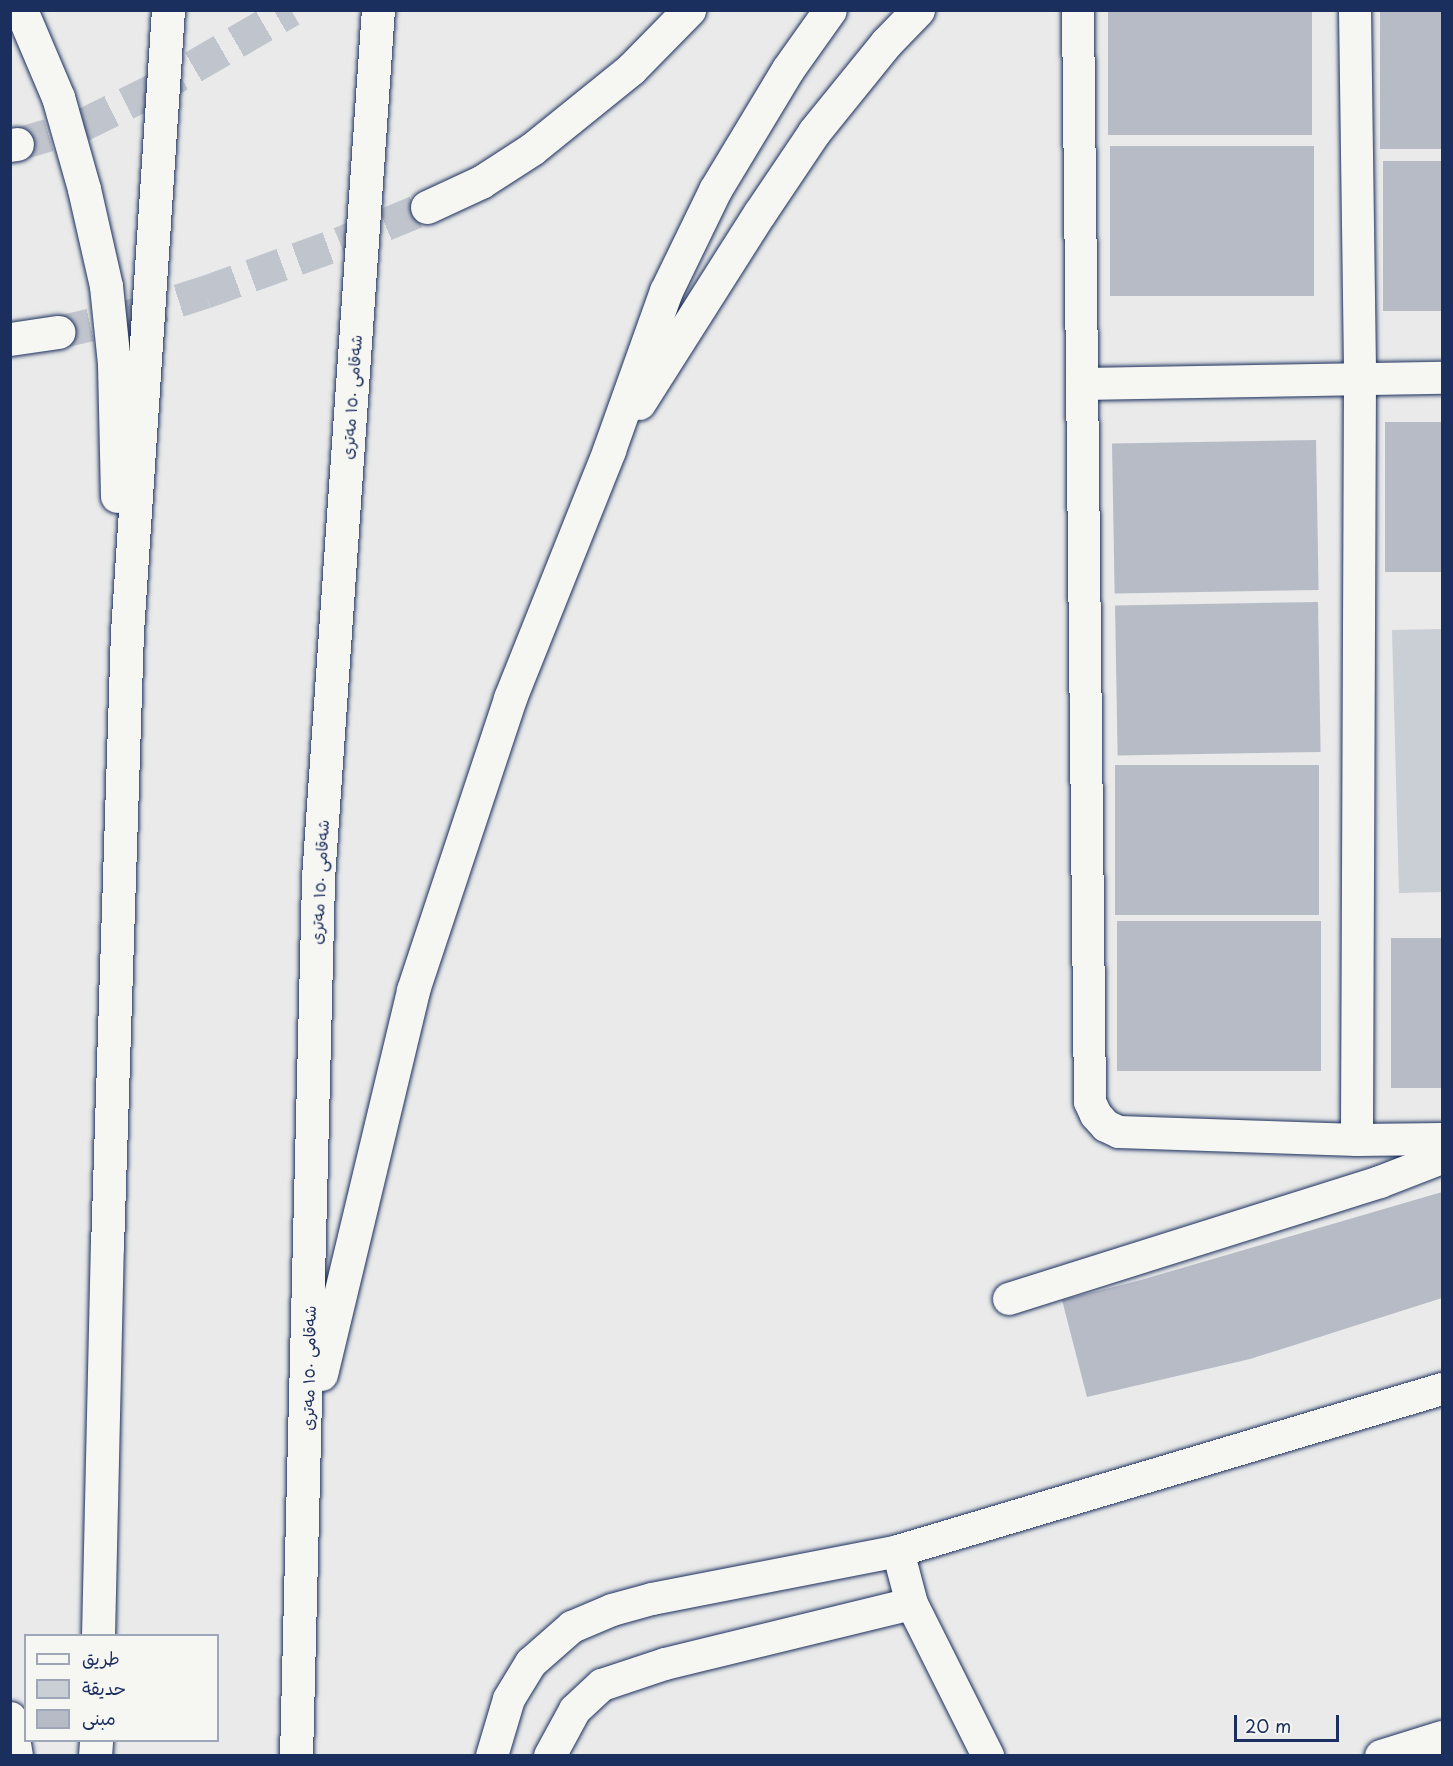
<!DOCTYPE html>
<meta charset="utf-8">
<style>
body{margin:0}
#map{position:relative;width:1453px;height:1766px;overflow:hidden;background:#e9eae9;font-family:"Playpen Sans","Playpen Sans Arabic",sans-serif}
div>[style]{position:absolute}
.green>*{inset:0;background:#caced5}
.building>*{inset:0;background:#b6bbc6;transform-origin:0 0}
.motorway-tunnel>*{height:33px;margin-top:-16.5px;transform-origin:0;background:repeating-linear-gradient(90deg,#c0c5cd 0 33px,transparent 0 49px)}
.roads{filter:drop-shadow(0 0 2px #1b2f5e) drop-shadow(0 0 2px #1b2f5e)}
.minor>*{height:32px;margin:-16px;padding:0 16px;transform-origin:16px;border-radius:16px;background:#f6f6f2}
.motorway>*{height:33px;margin:-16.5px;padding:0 16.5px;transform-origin:16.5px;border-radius:16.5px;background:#f6f6f2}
span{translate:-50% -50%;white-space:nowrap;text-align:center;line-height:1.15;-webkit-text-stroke:4.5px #f6f6f2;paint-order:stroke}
.street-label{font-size:16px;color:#1b2f5e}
.frame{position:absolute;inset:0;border:12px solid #1b2f5e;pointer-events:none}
.legend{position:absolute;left:24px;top:1634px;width:195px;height:108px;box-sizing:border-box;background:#f6f6f2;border:2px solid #9ea6b7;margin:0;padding:8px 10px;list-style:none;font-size:18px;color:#1b2f5e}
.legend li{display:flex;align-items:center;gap:12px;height:30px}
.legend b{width:30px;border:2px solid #9ea6b7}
.scale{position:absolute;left:1234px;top:1715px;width:105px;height:27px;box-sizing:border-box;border:3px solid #1b2f5e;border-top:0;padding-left:8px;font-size:18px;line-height:21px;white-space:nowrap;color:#1b2f5e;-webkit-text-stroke:4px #f6f6f2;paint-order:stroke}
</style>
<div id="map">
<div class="green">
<i style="clip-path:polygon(1442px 629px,1442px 892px,1399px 893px,1392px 630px)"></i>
</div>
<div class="building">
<i style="left:1108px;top:10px;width:204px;height:125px"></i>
<i style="left:1380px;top:10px;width:62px;height:139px"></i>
<i style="left:1314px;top:146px;width:150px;height:204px;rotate:90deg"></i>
<i style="left:1442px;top:161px;width:150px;height:59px;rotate:90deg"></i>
<i style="left:1442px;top:422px;width:150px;height:57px;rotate:90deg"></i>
<i style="left:1316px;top:440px;width:150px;height:204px;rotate:89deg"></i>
<i style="left:1318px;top:602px;width:150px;height:203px;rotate:89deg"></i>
<i style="left:1319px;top:765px;width:150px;height:204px;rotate:90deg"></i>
<i style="left:1321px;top:921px;width:150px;height:204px;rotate:90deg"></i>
<i style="left:1391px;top:938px;width:51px;height:150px"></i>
<i style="clip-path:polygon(1442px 1192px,1442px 1298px,1250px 1359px,1087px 1397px,1062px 1300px,1141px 1280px)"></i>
</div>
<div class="motorway-tunnel">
<i style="left:17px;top:144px;width:68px;rotate:-16.3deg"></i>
<i style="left:82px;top:125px;width:77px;rotate:-26.2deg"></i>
<i style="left:151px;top:91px;width:162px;rotate:-30.1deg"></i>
<i style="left:58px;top:332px;width:76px;rotate:-12.9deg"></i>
<i style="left:132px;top:315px;width:77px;rotate:-17.5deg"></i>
<i style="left:205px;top:292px;width:144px;rotate:-19.9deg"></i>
<i style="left:340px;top:243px;width:94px;rotate:-22.5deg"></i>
</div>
<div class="roads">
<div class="minor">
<i style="left:1078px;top:10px;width:1092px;rotate:89.37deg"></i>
<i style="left:1090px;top:1102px;width:14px;rotate:65deg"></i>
<i style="left:1096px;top:1115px;width:15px;rotate:48deg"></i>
<i style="left:1106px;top:1126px;width:14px;rotate:25deg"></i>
<i style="left:1119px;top:1132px;width:238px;rotate:1.9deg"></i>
<i style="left:1357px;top:1140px;width:85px;rotate:-0.7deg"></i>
<i style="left:1355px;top:10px;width:369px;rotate:89.2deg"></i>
<i style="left:1360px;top:379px;width:761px;rotate:90.23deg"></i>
<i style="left:1084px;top:384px;width:358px;rotate:-1deg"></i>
<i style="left:1009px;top:1299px;width:389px;rotate:-17.5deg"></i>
<i style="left:1380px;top:1182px;width:66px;rotate:-21.2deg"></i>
<i style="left:898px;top:1551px;width:55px;rotate:75.2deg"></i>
<i style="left:912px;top:1604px;width:170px;rotate:63.4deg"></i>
<i style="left:492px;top:1756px;width:59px;rotate:-73.4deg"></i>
<i style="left:509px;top:1699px;width:42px;rotate:-58.6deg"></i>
<i style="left:531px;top:1663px;width:55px;rotate:-41.3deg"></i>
<i style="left:572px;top:1627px;width:43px;rotate:-23deg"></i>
<i style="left:612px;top:1610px;width:41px;rotate:-15.4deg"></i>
<i style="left:652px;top:1599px;width:251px;rotate:-11deg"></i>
<i style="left:898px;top:1551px;width:568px;rotate:-16.58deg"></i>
<i style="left:550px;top:1756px;width:52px;rotate:-61.5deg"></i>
<i style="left:575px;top:1710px;width:37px;rotate:-43deg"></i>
<i style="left:602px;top:1685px;width:66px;rotate:-18.4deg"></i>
<i style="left:665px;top:1664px;width:254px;rotate:-13.7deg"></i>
<i style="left:1381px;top:1756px;width:64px;rotate:-17.3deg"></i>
</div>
<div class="motorway">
<i style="left:21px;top:10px;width:95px;rotate:67deg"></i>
<i style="left:58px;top:97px;width:96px;rotate:74.2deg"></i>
<i style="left:84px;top:189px;width:99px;rotate:77.2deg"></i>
<i style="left:106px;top:286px;width:78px;rotate:84.1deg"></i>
<i style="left:114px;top:364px;width:132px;rotate:88.7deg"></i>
<i style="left:10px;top:145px;width:7px;rotate:-8deg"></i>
<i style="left:427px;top:207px;width:60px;rotate:-24.8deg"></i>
<i style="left:481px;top:182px;width:61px;rotate:-32.9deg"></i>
<i style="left:532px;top:149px;width:127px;rotate:-38.9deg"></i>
<i style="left:631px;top:69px;width:83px;rotate:-45.5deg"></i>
<i style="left:10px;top:339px;width:49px;rotate:-8.3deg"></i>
<i style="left:639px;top:403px;width:224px;rotate:-57.6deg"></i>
<i style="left:759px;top:214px;width:99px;rotate:-56.1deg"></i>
<i style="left:814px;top:132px;width:114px;rotate:-51deg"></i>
<i style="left:886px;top:43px;width:46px;rotate:-45.9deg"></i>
<i style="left:321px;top:1374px;width:395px;rotate:-76.5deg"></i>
<i style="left:413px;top:990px;width:308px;rotate:-71.6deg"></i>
<i style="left:510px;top:698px;width:267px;rotate:-68.2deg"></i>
<i style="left:609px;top:450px;width:169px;rotate:-70.3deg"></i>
<i style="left:666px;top:291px;width:112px;rotate:-64.1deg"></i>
<i style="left:715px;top:190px;width:141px;rotate:-58.9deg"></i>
<i style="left:788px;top:69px;width:72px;rotate:-54.6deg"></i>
<i style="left:98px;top:1636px;width:389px;rotate:-88.7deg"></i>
<i style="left:107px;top:1247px;width:615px;rotate:-88.14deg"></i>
<i style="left:127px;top:632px;width:623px;rotate:-86.23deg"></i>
<i style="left:10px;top:1718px;width:38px;rotate:81deg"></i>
<i style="left:95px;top:1756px;width:16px;rotate:-86deg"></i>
<i style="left:296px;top:1756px;width:878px;rotate:-88.56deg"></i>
<i style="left:318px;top:878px;width:870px;rotate:-86.05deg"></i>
</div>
</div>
<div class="street-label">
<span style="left:351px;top:397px;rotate:-86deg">شەقامی ١٥٠ مەتری</span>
<span style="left:319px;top:882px;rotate:-87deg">شەقامی ١٥٠ مەتری</span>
<span style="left:308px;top:1368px;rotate:-89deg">شەقامی ١٥٠ مەتری</span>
</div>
<div class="frame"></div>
<ul class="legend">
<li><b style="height:8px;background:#f6f6f2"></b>طريق</li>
<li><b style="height:16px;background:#caced5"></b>حديقة</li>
<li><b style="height:16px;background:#b6bbc6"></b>مبنى</li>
</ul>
<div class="scale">20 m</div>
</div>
